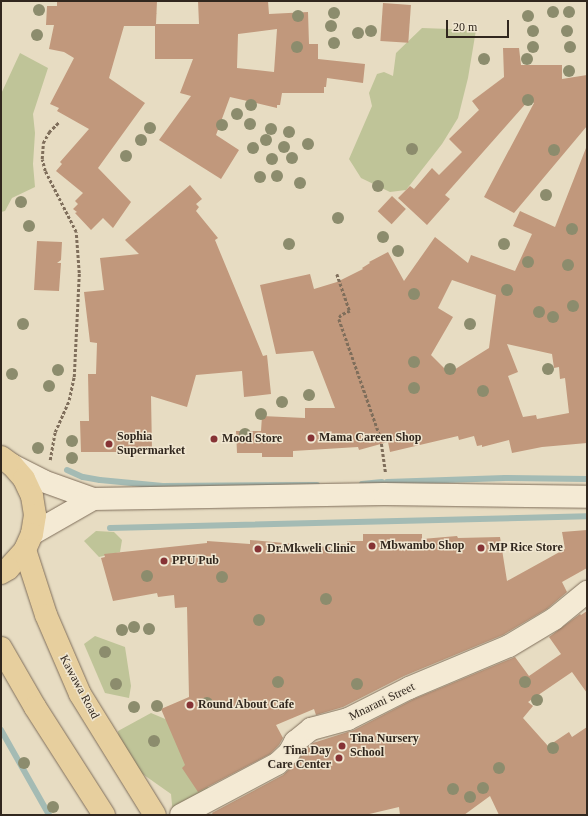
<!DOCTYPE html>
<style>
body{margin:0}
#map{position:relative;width:588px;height:816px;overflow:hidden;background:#e7dcc2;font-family:"Times New Roman",serif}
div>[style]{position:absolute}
.green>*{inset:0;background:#bfc498}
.stream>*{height:6px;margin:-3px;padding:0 3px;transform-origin:3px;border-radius:3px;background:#a4bbb4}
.building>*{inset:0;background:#c1987c;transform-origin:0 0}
.path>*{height:2.5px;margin-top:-1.25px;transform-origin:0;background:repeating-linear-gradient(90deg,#7f6e5b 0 3px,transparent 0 5px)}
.roads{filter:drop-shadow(0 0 1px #7f6e5b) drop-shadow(0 0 1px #7f6e5b)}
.minor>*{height:22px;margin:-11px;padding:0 11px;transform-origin:11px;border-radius:11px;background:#f4ead4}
.tertiary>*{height:22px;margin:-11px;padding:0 11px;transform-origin:11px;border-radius:11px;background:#f4ead4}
.primary>*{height:22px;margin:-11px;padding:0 11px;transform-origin:11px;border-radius:11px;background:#e7cf9e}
.trees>*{width:12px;height:12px;margin:-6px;border-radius:50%;background:#8c8c6d}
.dots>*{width:11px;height:11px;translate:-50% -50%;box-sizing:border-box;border:2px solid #f0e6d0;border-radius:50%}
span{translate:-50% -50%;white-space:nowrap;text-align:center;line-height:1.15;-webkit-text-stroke:3px #f0e6d0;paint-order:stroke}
.poi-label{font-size:12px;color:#31271e;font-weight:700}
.left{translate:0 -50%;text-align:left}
.right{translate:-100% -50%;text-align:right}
.street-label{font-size:12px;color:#31271e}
.frame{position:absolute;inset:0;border:2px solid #31271e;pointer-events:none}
.scale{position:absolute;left:446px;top:20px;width:63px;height:18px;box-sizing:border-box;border:2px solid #31271e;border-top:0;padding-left:5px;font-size:12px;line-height:14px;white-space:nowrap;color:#31271e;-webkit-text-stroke:3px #f0e6d0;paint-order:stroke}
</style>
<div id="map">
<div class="green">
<i style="clip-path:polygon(422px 28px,476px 30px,468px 78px,458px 118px,442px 144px,406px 190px,390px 192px,361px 178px,349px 159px,372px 106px,369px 93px,377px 74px,384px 72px,393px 76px,396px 53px)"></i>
<i style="clip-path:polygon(20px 53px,48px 68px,33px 114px,35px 133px,33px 164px,35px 187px,12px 198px,5px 211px,1px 212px,1px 94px)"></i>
<i style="clip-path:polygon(96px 531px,114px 532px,122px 540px,120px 552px,99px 557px,84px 541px)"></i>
<i style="clip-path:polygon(95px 636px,125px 647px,131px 686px,129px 698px,105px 693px,84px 644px)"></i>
<i style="clip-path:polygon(151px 713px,170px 721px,194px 782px,208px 787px,204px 815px,173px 815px,171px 794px,120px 758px,118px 731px)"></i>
</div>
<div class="stream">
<i style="left:67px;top:470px;width:17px;rotate:24deg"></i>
<i style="left:83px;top:477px;width:17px;rotate:10deg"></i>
<i style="left:100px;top:480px;width:63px;rotate:5.4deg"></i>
<i style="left:163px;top:486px;width:154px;rotate:-0.4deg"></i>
<i style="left:387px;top:482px;width:118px;rotate:-1.9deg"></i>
<i style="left:505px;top:478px;width:82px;rotate:0.7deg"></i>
<i style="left:362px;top:484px;width:20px;rotate:-6deg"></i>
<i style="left:110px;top:528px;width:477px;rotate:-1.4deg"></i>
<i style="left:1px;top:730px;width:98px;rotate:60.5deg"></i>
</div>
<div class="building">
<i style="clip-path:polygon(evenodd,57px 1px,157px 1px,156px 24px,199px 24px,198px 1px,268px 1px,269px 14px,308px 12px,309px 44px,318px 44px,318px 59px,365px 64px,363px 83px,327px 78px,326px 87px,324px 87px,324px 93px,282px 93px,280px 105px,277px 105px,277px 108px,230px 97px,216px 135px,239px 150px,221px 179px,159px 140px,191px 96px,180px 93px,193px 59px,155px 59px,155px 26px,124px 26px,109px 78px,145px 103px,98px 168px,131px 202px,113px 228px,103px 218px,91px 230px,75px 213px,77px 212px,73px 209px,78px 204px,75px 201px,83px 193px,56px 171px,62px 164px,60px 162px,89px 129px,57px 111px,59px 108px,50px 104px,74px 58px,64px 52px,49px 49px,54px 25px,46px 25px,47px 6px,57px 6px,57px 1px,277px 29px,274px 72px,237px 68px,238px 34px,277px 29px)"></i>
<i style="left:383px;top:3px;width:28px;height:38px;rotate:4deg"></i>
<i style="clip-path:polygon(503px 48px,519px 48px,521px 65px,562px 65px,562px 79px,587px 75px,587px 126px,514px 213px,484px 197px,534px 103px,529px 100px,445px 195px,450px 199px,427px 225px,398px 198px,410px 186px,414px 189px,432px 168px,439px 175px,462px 152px,449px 139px,479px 110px,472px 101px,504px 77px)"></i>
<i style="clip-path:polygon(evenodd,586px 148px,587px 443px,542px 447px,512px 453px,509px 440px,482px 447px,482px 445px,477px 446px,474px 436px,459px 440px,458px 436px,390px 452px,388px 442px,359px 450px,358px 447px,293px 451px,293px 457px,262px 457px,262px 453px,237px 453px,236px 431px,261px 431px,262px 416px,305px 418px,305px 408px,335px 408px,313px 351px,276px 354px,260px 285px,310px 274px,314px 289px,337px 282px,363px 269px,362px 268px,370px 263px,369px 262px,388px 252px,404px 281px,435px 237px,468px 263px,471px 255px,515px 271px,532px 234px,513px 226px,520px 211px,555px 227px,586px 148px,452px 280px,496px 295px,489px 348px,449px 373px,431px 355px,453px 317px,438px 308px,452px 280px,586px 148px,507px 344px,552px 354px,554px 368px,559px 367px,560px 379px,565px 378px,569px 413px,537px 419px,536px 415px,523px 417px,508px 376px,518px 372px,507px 344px)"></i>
<i style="clip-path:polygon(190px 185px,202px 199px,196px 204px,199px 207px,196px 211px,218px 238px,215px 240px,263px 356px,267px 355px,271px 394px,244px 397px,242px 371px,196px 375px,187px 407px,151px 396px,152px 450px,120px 452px,81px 452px,80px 421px,89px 421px,88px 374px,96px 374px,97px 343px,90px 342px,84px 292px,104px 290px,100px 258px,139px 254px,125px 240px)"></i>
<i style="left:392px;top:196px;width:19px;height:21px;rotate:43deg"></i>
<i style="clip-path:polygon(37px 241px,62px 242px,61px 260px,57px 263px,61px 263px,59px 291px,34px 290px)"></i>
<i style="clip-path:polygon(587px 530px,587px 568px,562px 582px,567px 592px,547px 609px,503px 635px,404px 676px,343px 707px,316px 715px,314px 709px,276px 725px,283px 738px,279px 745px,270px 754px,198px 792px,182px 768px,185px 765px,161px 709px,189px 697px,187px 607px,175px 608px,174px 595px,158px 597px,157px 593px,113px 601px,101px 558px,105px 557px,104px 554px,207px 543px,207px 541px,250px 544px,250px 540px,338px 548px,338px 544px,347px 544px,347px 541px,363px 541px,363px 534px,422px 534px,422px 539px,457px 536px,458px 538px,500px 537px,507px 581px,565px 549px,562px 532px)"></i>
<i style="clip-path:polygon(587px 611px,587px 693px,572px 672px,528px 702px,533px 706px,523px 718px,548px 746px,569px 732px,572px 737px,587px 727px,587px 815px,499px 815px,490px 796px,464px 815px,400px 815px,399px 807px,365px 815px,213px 815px,212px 813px,283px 775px,297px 762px,305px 750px,313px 743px,354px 730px,414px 699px,515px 657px,529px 676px,561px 654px,549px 637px,580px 614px,581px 615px)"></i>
</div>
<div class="path">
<i style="left:337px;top:274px;width:39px;rotate:71deg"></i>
<i style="left:350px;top:311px;width:10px;rotate:156deg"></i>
<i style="left:341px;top:315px;width:4px;rotate:117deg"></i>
<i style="left:339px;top:319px;width:127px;rotate:70.7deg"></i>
<i style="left:381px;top:439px;width:34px;rotate:82deg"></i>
<i style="left:50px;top:460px;width:28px;rotate:-80deg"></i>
<i style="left:55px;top:432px;width:35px;rotate:-66deg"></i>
<i style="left:69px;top:400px;width:24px;rotate:-78deg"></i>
<i style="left:74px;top:377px;width:104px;rotate:-87.2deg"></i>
<i style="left:79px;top:273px;width:41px;rotate:-94.2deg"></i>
<i style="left:76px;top:232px;width:68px;rotate:-116.9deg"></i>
<i style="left:45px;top:171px;width:12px;rotate:-104deg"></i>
<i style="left:42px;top:159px;width:16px;rotate:-86deg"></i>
<i style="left:43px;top:143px;width:13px;rotate:-61deg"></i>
<i style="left:49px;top:132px;width:14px;rotate:-45deg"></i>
</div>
<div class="roads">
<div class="minor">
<i style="left:181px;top:815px;width:109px;rotate:-28deg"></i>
<i style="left:277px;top:764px;width:16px;rotate:-43deg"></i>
<i style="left:289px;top:753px;width:13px;rotate:-61deg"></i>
<i style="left:295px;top:742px;width:21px;rotate:-39deg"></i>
<i style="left:311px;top:729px;width:38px;rotate:-15deg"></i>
<i style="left:348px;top:719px;width:68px;rotate:-26.9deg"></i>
<i style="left:409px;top:688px;width:108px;rotate:-22.8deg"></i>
<i style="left:509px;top:646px;width:52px;rotate:-31deg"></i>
<i style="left:554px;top:619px;width:43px;rotate:-39.3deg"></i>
</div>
<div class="tertiary">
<i style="left:12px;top:465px;width:35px;rotate:27deg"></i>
<i style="left:43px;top:481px;width:53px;rotate:19.8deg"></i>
<i style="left:93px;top:499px;width:291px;rotate:-1deg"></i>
<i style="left:384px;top:494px;width:203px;rotate:0.8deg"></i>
<i style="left:32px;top:534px;width:70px;rotate:-29.8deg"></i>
</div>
<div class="primary">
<i style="left:1px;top:457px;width:14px;rotate:36deg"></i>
<i style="left:12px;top:465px;width:18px;rotate:49deg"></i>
<i style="left:24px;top:479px;width:19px;rotate:65deg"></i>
<i style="left:32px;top:496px;width:19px;rotate:81deg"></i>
<i style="left:35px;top:515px;width:19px;rotate:99deg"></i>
<i style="left:32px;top:534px;width:17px;rotate:114deg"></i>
<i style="left:25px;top:550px;width:25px;rotate:132deg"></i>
<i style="left:8px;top:569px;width:8px;rotate:150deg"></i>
<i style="left:25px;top:550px;width:68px;rotate:72.1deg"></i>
<i style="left:46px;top:615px;width:86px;rotate:66.7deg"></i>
<i style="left:80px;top:694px;width:142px;rotate:58.2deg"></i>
<i style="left:1px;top:648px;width:68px;rotate:60deg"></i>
<i style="left:35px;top:707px;width:128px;rotate:57.4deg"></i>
</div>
</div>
<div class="trees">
<i style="left:39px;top:10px"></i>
<i style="left:553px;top:12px"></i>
<i style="left:569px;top:12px"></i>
<i style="left:334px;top:13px"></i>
<i style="left:298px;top:16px"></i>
<i style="left:528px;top:16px"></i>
<i style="left:331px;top:26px"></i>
<i style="left:371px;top:31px"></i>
<i style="left:533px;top:31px"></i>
<i style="left:567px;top:31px"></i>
<i style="left:358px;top:33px"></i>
<i style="left:37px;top:35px"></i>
<i style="left:334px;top:43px"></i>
<i style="left:297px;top:47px"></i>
<i style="left:533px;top:47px"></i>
<i style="left:570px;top:47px"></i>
<i style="left:484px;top:59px"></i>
<i style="left:527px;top:59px"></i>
<i style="left:569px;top:71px"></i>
<i style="left:528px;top:100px"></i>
<i style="left:251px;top:105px"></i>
<i style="left:237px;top:114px"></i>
<i style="left:250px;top:124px"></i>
<i style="left:222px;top:125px"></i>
<i style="left:150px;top:128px"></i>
<i style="left:271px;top:129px"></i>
<i style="left:289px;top:132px"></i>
<i style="left:141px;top:140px"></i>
<i style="left:266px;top:140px"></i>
<i style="left:308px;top:144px"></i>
<i style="left:284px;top:147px"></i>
<i style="left:253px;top:148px"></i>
<i style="left:412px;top:149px"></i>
<i style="left:554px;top:150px"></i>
<i style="left:126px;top:156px"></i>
<i style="left:292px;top:158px"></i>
<i style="left:272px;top:159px"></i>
<i style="left:277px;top:176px"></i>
<i style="left:260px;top:177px"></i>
<i style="left:300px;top:183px"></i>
<i style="left:378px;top:186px"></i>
<i style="left:546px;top:195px"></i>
<i style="left:21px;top:202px"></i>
<i style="left:338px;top:218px"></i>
<i style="left:29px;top:226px"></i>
<i style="left:572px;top:229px"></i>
<i style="left:383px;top:237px"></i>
<i style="left:289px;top:244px"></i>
<i style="left:504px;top:244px"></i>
<i style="left:398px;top:251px"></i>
<i style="left:528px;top:262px"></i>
<i style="left:568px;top:265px"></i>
<i style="left:507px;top:290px"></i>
<i style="left:414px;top:294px"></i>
<i style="left:573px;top:306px"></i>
<i style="left:539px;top:312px"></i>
<i style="left:553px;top:317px"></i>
<i style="left:23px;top:324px"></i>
<i style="left:470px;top:324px"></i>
<i style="left:414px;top:362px"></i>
<i style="left:450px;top:369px"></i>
<i style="left:548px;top:369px"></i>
<i style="left:58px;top:370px"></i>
<i style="left:12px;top:374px"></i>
<i style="left:49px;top:386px"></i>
<i style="left:414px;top:388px"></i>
<i style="left:483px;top:391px"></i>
<i style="left:309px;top:395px"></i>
<i style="left:282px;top:402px"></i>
<i style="left:261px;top:414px"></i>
<i style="left:245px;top:434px"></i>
<i style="left:72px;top:441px"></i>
<i style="left:38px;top:448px"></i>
<i style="left:72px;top:458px"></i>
<i style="left:147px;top:576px"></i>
<i style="left:222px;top:577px"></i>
<i style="left:326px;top:599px"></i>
<i style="left:259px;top:620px"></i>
<i style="left:134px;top:627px"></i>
<i style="left:149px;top:629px"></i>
<i style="left:122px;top:630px"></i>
<i style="left:105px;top:652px"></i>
<i style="left:278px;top:682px"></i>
<i style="left:525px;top:682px"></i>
<i style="left:116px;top:684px"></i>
<i style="left:357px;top:684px"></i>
<i style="left:537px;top:700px"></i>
<i style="left:207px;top:703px"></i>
<i style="left:157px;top:706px"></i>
<i style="left:134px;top:707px"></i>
<i style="left:154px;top:741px"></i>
<i style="left:553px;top:748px"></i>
<i style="left:24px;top:763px"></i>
<i style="left:499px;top:768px"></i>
<i style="left:483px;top:788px"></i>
<i style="left:453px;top:789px"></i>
<i style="left:470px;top:797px"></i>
<i style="left:53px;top:807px"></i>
</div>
<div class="dots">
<i style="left:311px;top:438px;background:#863335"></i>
<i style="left:214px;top:439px;background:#863335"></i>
<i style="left:109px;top:444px;background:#863335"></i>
<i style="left:372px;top:546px;background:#863335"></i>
<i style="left:481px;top:548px;background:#863335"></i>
<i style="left:258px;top:549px;background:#863335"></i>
<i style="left:164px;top:561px;background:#863335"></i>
<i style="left:190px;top:705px;background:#863335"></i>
<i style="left:342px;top:746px;background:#863335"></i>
<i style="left:339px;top:758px;background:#863335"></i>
</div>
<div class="poi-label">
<span class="left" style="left:117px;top:444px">Sophia<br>Supermarket</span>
<span class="left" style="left:319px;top:438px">Mama Careen Shop</span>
<span class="left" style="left:222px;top:439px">Mood Store</span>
<span class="left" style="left:380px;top:546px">Mbwambo Shop</span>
<span class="left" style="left:489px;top:548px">MP Rice Store</span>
<span class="left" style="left:267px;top:549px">Dr.Mkweli Clinic</span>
<span class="left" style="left:172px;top:561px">PPU Pub</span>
<span class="left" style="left:198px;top:705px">Round About Cafe</span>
<span class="left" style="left:350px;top:746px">Tina Nursery<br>School</span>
<span class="right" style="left:331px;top:758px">Tina Day<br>Care Center</span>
</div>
<div class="street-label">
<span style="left:79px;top:687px;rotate:62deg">Kawawa Road</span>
<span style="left:382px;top:702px;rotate:-26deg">Mnarani Street</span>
</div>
<div class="frame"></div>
<div class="scale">20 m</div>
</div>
